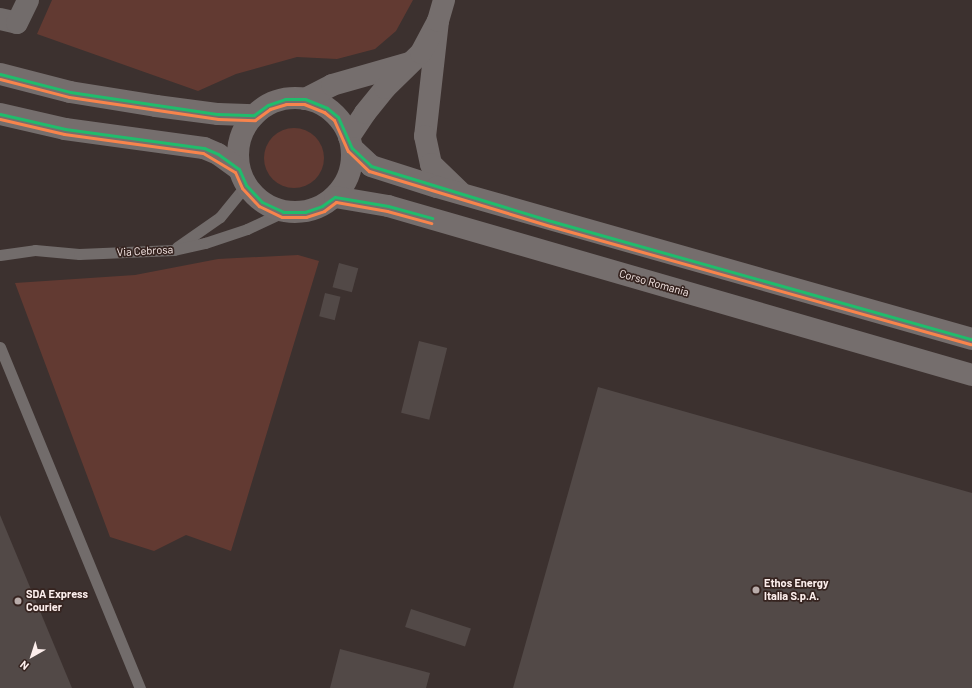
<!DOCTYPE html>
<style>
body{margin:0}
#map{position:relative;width:972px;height:688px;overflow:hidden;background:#3c312f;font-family:Barlow,sans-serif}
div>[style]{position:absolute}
.green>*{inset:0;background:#623a32}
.round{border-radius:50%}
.building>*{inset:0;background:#524947;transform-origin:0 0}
.service>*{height:11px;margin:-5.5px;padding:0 5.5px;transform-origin:5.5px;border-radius:5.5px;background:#726c6b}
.minor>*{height:22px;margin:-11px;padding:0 11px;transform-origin:11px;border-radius:11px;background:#726c6b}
.secondary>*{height:22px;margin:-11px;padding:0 11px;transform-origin:11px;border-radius:11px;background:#756e6d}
.secondary>.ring{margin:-11px;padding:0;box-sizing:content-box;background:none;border:22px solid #756e6d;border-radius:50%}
.bus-1>*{height:3px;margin:-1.5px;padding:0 1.5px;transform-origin:1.5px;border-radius:1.5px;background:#20bc6c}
.bus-2>*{height:3px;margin:-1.5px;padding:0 1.5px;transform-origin:1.5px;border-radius:1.5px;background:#f8844c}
.dots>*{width:11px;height:11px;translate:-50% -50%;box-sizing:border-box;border:2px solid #362420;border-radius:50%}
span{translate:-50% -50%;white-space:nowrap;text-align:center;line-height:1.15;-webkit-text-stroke:3.5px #362420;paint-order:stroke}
.street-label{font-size:11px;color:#fceeec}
.poi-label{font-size:11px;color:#fceeec;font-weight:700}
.left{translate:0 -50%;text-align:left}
.north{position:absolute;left:12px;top:636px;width:40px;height:40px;-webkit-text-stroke:3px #362420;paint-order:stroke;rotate:219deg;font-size:11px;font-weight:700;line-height:16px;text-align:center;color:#fceeec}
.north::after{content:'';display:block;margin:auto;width:14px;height:18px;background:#fceeec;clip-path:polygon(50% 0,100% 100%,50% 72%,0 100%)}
</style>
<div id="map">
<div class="green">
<i style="clip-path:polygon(52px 0,413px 0,396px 31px,375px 49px,337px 59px,297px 57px,236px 74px,198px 91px,37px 34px)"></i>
<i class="round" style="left:264px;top:128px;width:60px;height:60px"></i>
<i style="clip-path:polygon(298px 255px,319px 261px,231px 551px,186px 535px,154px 551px,110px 537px,15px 283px,135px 275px,218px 259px)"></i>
</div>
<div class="building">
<i style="left:339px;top:263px;width:20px;height:25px;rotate:15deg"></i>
<i style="left:325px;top:293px;width:16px;height:24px;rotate:14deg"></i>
<i style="left:419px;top:341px;width:29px;height:74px;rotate:14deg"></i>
<i style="clip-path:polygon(598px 387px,972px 493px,972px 688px,513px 688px)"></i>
<i style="clip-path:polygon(0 515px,72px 688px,0 688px)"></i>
<i style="left:411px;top:609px;width:63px;height:19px;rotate:18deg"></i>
<i style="clip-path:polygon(340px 649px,430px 673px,426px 688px,330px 688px)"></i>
</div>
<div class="service">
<i style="left:177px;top:247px;width:52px;rotate:-34.9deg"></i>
<i style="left:220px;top:217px;width:41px;rotate:-50.9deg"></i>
<i style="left:0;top:255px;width:35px;rotate:-8deg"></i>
<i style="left:35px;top:250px;width:44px;rotate:5.2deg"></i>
<i style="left:79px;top:254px;width:95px;rotate:-2.4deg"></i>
<i style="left:174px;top:250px;width:32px;rotate:-13deg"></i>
<i style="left:205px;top:243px;width:44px;rotate:-18.4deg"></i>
<i style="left:247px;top:229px;width:40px;rotate:-25deg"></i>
<i style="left:0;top:347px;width:369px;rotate:67.7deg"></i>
</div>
<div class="minor">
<i style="left:0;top:19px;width:17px;rotate:13deg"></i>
<i style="left:17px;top:23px;width:25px;rotate:-64deg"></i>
</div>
<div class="secondary">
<i style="left:438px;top:21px;width:116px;rotate:96.4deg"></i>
<i style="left:425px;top:136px;width:29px;rotate:78deg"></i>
<i style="left:431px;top:164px;width:40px;rotate:44deg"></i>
<i style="left:0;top:74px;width:72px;rotate:14.4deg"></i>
<i style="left:70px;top:92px;width:87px;rotate:9.2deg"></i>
<i style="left:156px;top:106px;width:63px;rotate:7.4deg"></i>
<i style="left:218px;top:114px;width:36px;rotate:2deg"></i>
<i class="ring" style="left:238px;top:98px;width:92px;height:92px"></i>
<i style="left:305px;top:99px;width:30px;rotate:-27deg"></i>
<i style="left:332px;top:85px;width:80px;rotate:-15.9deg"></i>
<i style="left:0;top:114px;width:67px;rotate:13deg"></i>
<i style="left:65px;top:129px;width:140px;rotate:7.8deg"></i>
<i style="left:204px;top:148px;width:15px;rotate:23deg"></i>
<i style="left:218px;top:154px;width:26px;rotate:36deg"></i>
<i style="left:349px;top:137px;width:29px;rotate:-56deg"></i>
<i style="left:365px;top:113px;width:32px;rotate:-51deg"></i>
<i style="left:385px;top:88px;width:50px;rotate:-44.2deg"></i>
<i style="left:421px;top:53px;width:36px;rotate:-62deg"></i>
<i style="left:438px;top:21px;width:22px;rotate:-74deg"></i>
<i style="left:352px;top:148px;width:26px;rotate:43deg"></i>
<i style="left:371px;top:166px;width:69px;rotate:17.7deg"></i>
<i style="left:437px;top:187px;width:556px;rotate:15.86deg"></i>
<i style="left:335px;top:197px;width:54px;rotate:9.6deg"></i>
<i style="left:388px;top:206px;width:608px;rotate:16.14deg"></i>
</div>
<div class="bus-1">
<i style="left:0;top:74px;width:72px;rotate:14.4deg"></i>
<i style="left:70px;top:92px;width:150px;rotate:8.5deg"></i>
<i style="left:218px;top:114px;width:36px;rotate:2deg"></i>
<i style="left:254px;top:115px;width:17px;rotate:-36deg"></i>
<i style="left:268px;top:105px;width:18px;rotate:-19deg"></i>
<i style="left:285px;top:99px;width:20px"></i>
<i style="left:305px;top:99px;width:24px;rotate:22deg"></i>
<i style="left:327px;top:108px;width:14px;rotate:39deg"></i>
<i style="left:338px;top:117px;width:34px;rotate:66deg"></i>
<i style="left:352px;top:148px;width:26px;rotate:43deg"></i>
<i style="left:371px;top:166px;width:188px;rotate:17deg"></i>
<i style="left:551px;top:221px;width:437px;rotate:15.7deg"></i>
<i style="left:0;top:114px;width:67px;rotate:13deg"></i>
<i style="left:65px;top:129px;width:140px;rotate:7.8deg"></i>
<i style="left:204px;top:148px;width:15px;rotate:23deg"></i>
<i style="left:218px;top:154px;width:26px;rotate:36deg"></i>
<i style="left:239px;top:169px;width:17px;rotate:66deg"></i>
<i style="left:246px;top:185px;width:23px;rotate:47deg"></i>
<i style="left:262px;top:202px;width:23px;rotate:25deg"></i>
<i style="left:283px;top:212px;width:22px"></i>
<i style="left:305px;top:212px;width:18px;rotate:-19deg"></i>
<i style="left:322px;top:206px;width:16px;rotate:-35deg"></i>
<i style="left:335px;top:197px;width:54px;rotate:9.6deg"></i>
<i style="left:388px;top:206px;width:46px;rotate:15.3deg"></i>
</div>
<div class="bus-2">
<i style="left:0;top:79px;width:71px;rotate:14.6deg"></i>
<i style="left:69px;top:97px;width:151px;rotate:8.4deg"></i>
<i style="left:218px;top:119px;width:37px;rotate:2deg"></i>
<i style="left:255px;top:120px;width:19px;rotate:-36deg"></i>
<i style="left:270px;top:109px;width:17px;rotate:-17deg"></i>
<i style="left:286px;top:104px;width:18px"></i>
<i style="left:304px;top:104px;width:22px;rotate:22deg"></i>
<i style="left:324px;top:112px;width:13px;rotate:39deg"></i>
<i style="left:334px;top:120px;width:34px;rotate:66deg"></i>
<i style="left:348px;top:151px;width:29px;rotate:44deg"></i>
<i style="left:369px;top:171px;width:189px;rotate:16.9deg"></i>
<i style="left:550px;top:226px;width:437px;rotate:15.7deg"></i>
<i style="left:0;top:119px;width:66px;rotate:13.2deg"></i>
<i style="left:64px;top:134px;width:140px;rotate:7.8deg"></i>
<i style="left:203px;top:153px;width:37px;rotate:31deg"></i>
<i style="left:235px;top:172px;width:17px;rotate:66deg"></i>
<i style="left:242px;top:188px;width:25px;rotate:47deg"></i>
<i style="left:259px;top:206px;width:25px;rotate:26deg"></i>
<i style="left:282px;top:217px;width:24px"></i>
<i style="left:306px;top:217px;width:19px;rotate:-18deg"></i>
<i style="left:324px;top:211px;width:15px;rotate:-37deg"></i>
<i style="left:336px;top:202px;width:52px;rotate:10deg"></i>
<i style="left:387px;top:211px;width:46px;rotate:15.3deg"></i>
</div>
<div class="dots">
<i style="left:756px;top:590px;background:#b9acaa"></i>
<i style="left:18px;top:601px;background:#b9acaa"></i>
</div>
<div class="street-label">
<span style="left:145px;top:251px;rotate:-3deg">Via Cebrosa</span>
<span style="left:654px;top:283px;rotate:16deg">Corso Romania</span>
</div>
<div class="poi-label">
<span class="left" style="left:764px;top:590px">Ethos Energy<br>Italia S.p.A.</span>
<span class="left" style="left:26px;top:601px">SDA Express<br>Courier</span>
</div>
<div class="north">N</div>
</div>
